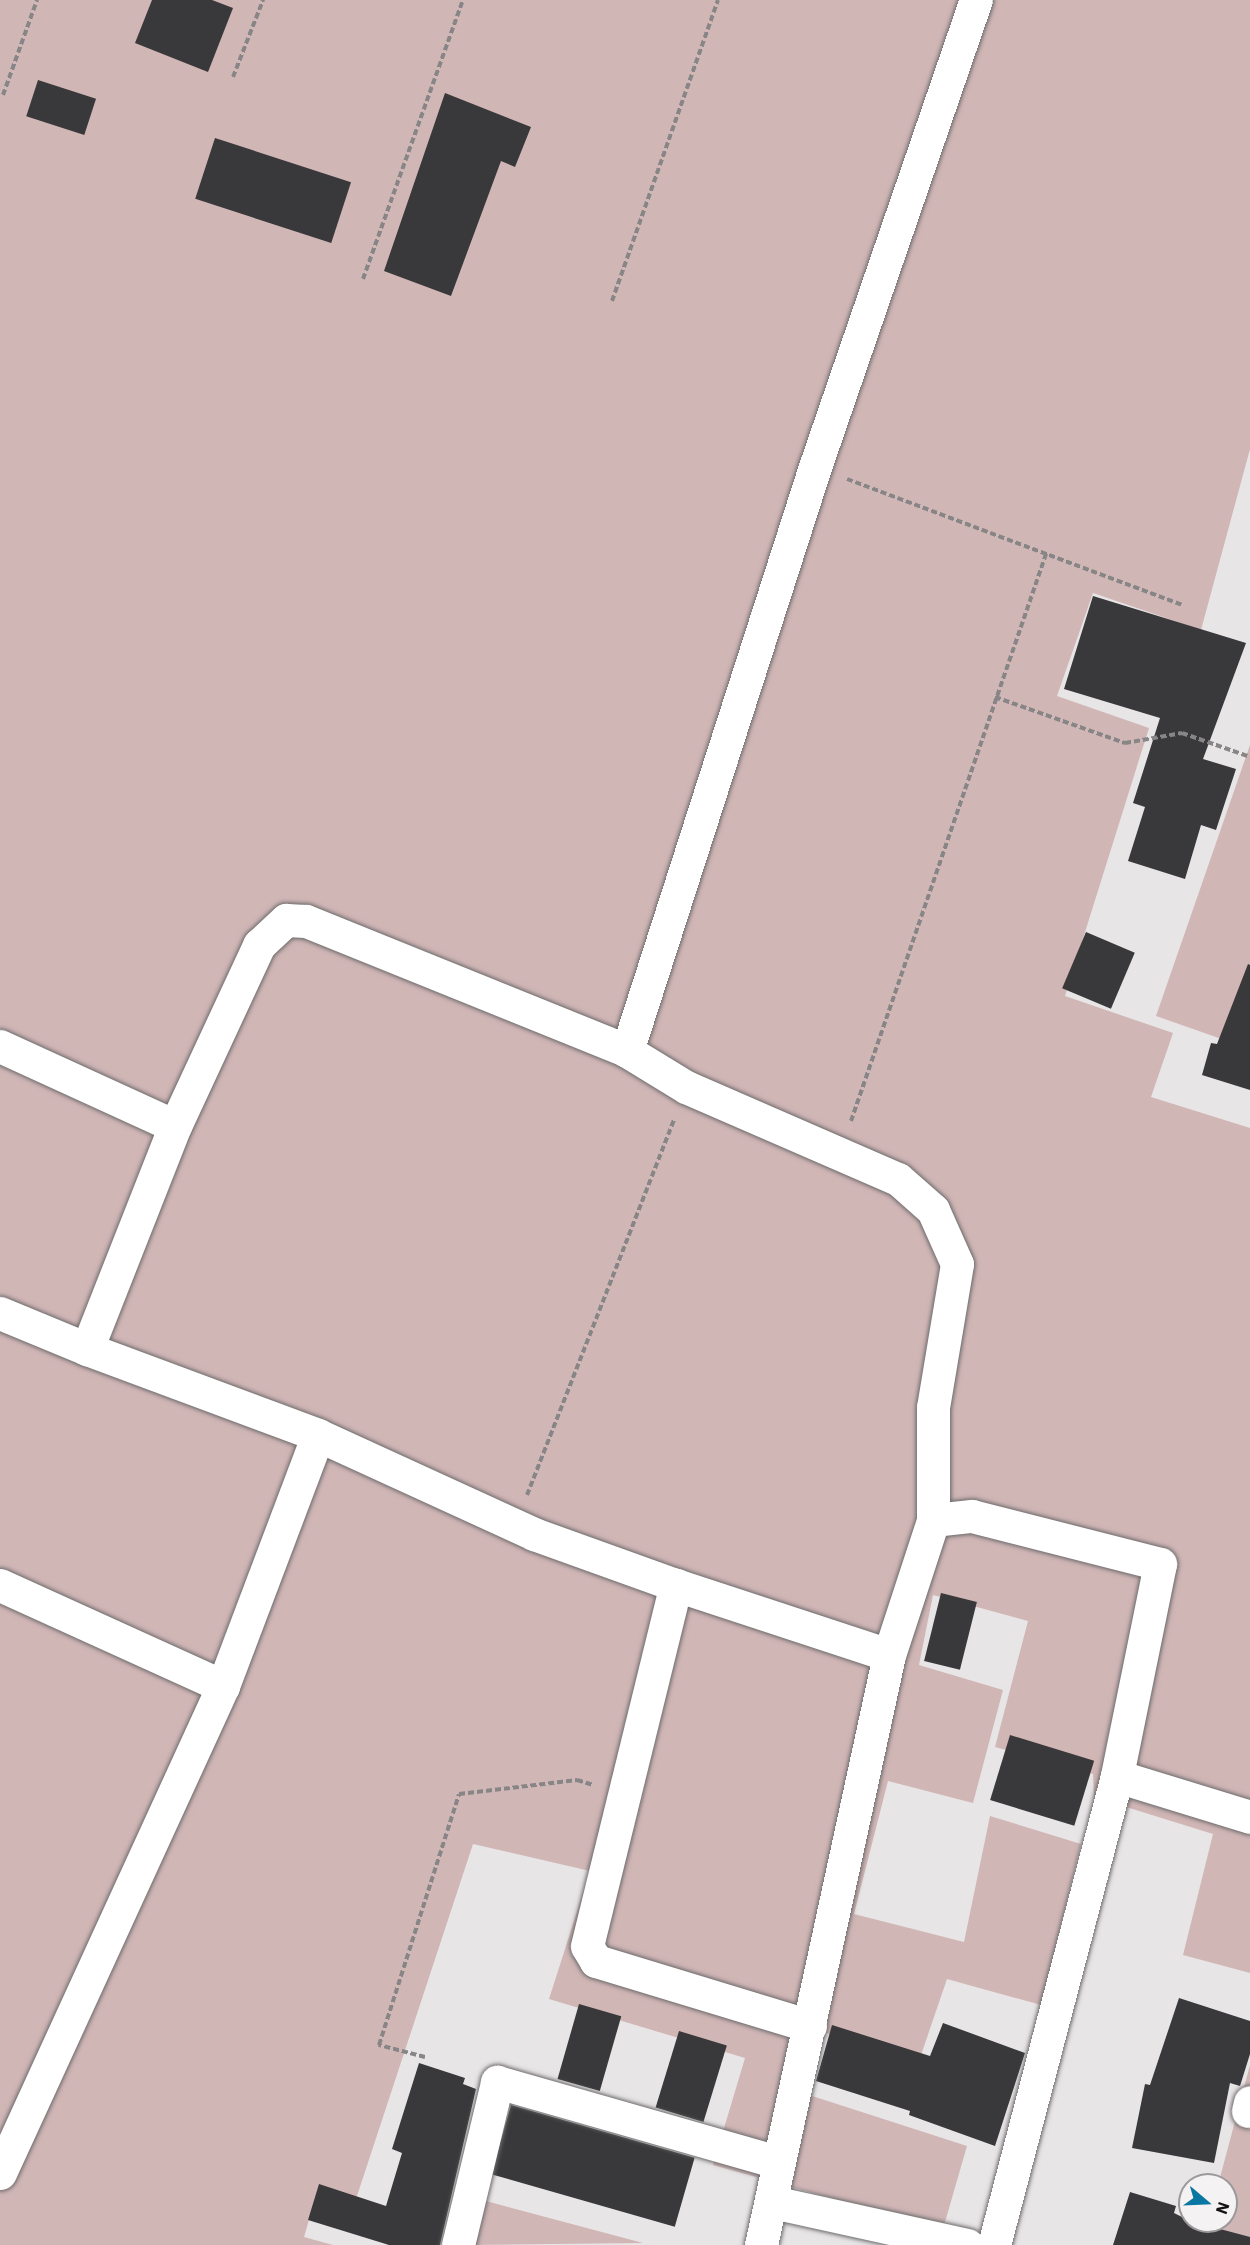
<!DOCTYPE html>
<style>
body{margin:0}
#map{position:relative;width:1250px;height:2245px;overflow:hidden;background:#e8e5e7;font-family:"IBM Plex Sans",sans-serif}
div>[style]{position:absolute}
.green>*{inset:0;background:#d1b6b6}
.building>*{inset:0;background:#39383a;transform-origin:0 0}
.path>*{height:4px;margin-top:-2px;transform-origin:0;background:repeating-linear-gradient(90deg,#878586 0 6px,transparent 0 9px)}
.roads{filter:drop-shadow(0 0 2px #6d6b6c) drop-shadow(0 0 2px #6d6b6c)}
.street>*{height:33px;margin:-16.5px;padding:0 16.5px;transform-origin:16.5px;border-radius:16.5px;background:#fff}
span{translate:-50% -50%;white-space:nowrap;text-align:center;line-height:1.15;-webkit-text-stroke:6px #f5f2f4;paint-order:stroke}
.north{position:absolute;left:1178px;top:2173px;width:60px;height:60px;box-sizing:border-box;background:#f5f2f4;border:2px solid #9b999a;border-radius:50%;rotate:109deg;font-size:16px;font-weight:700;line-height:24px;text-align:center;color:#141314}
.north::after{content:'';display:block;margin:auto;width:21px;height:27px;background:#0a77a2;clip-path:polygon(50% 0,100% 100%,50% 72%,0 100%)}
</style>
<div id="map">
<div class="green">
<i style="clip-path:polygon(0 0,1250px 0,1250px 449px,1201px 630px,1093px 593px,1057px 696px,1149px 728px,1065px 996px,1173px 1033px,1151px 1097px,1250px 1128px,1250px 1973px,1183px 1955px,1213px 1834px,1094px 1797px,1093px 1774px,995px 1747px,1028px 1621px,933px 1595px,919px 1665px,1003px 1690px,973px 1803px,888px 1781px,854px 1914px,964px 1942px,990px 1816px,1081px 1844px,1041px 2005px,947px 1979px,920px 2058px,823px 2032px,806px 2094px,967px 2146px,943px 2229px,713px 2165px,745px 2058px,549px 1999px,590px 1871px,473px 1844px,355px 2202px,318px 2189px,304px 2237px,333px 2245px,0 2245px)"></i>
<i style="clip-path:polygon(1250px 745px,1250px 1049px,1156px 1016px)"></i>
<i style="clip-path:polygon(1250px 2065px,1250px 2245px,1206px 2230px,1208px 2221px,1226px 2221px,1226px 2185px,1218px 2185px)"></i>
<i style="clip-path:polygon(486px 2201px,643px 2243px,474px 2245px)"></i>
</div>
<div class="building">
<i style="clip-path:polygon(152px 0,212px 0,233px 8px,208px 72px,135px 43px)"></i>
<i style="left:38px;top:80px;width:61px;height:38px;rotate:18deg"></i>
<i style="clip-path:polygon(445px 93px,531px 127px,515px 167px,501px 161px,451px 296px,384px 271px)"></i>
<i style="left:215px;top:138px;width:143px;height:64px;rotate:18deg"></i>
<i style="clip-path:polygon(1093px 596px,1246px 643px,1203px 759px,1236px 769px,1216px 830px,1201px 825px,1185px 879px,1128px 861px,1145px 807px,1133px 803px,1160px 718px,1064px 689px)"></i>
<i style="left:1086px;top:932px;width:53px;height:61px;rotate:23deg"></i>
<i style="clip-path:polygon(1248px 964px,1250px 965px,1250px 1090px,1202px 1075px,1211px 1043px,1217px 1044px)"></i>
<i style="left:941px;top:1593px;width:37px;height:70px;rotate:14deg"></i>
<i style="left:1010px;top:1735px;width:88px;height:68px;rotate:17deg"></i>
<i style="clip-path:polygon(1179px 1998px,1250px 2021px,1250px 2054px,1240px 2086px,1230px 2083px,1214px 2163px,1132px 2148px,1145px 2084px,1150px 2085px)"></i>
<i style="left:579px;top:2004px;width:44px;height:78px;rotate:16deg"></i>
<i style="clip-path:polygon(943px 2023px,1025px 2053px,995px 2146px,909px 2115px,910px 2111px,816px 2081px,832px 2025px,930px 2056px)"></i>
<i style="left:679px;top:2031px;width:50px;height:80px;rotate:17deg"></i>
<i style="clip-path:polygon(419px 2063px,465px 2078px,463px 2084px,476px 2089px,440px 2245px,389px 2245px,308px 2220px,319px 2184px,386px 2206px,402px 2153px,392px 2149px)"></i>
<i style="left:511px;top:2105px;width:191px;height:72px;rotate:16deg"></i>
<i style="clip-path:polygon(1130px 2192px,1176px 2206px,1174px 2213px,1190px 2221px,1250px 2237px,1250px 2245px,1113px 2245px)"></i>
</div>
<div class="path">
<i style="left:233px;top:77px;width:83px;rotate:-68.7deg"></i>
<i style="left:3px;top:95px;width:101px;rotate:-70.3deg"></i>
<i style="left:363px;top:279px;width:296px;rotate:-70.3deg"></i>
<i style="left:612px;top:301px;width:319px;rotate:-70.6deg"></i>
<i style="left:847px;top:479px;width:358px;rotate:20.6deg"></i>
<i style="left:995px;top:697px;width:138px;rotate:19.5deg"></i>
<i style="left:1125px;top:743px;width:58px;rotate:-10deg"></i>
<i style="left:1182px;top:733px;width:72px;rotate:19.4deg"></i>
<i style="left:851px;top:1121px;width:600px;rotate:-71.02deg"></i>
<i style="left:527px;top:1495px;width:404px;rotate:-68.6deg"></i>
<i style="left:425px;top:2057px;width:48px;rotate:-165.4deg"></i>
<i style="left:379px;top:2045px;width:263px;rotate:-72.3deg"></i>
<i style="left:459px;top:1794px;width:119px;rotate:-6.8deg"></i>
<i style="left:577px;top:1780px;width:17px;rotate:17deg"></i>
</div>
<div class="roads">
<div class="street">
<i style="left:0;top:1046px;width:192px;rotate:24.6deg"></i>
<i style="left:627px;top:1051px;width:614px;rotate:-72.16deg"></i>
<i style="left:815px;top:467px;width:494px;rotate:-71deg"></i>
<i style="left:0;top:1313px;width:94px;rotate:22.5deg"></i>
<i style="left:87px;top:1349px;width:240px;rotate:-68.5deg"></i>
<i style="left:175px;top:1126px;width:200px;rotate:-65.1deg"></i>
<i style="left:259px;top:945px;width:37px;rotate:-43deg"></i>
<i style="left:286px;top:920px;width:20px;rotate:3deg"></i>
<i style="left:306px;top:921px;width:346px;rotate:22deg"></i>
<i style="left:627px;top:1051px;width:69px;rotate:31.4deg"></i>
<i style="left:686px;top:1087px;width:231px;rotate:23.5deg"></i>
<i style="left:898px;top:1179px;width:47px;rotate:41.5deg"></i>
<i style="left:933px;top:1210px;width:59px;rotate:66deg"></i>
<i style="left:957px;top:1264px;width:145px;rotate:99.5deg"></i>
<i style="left:933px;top:1407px;width:113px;rotate:90deg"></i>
<i style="left:87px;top:1349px;width:246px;rotate:20.4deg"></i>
<i style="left:0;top:1585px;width:245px;rotate:24.4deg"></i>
<i style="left:1117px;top:1776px;width:139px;rotate:17.1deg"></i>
<i style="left:810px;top:2026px;width:224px;rotate:-163.1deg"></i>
<i style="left:596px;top:1961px;width:17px;rotate:-121deg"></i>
<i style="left:587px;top:1946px;width:372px;rotate:-76.2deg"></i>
<i style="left:676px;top:1585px;width:224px;rotate:18.2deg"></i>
<i style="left:1248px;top:2111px;width:9px;rotate:-77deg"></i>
<i style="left:0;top:2173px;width:536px;rotate:-65.4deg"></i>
<i style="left:223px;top:1686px;width:268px;rotate:-69.3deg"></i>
<i style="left:318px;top:1435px;width:238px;rotate:24.6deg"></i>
<i style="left:534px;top:1534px;width:151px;rotate:19.8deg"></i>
<i style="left:772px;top:2202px;width:200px;rotate:12.4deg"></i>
<i style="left:458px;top:2245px;width:168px;rotate:-76.5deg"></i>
<i style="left:497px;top:2082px;width:292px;rotate:15.9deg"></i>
<i style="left:761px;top:2245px;width:604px;rotate:-77.76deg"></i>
<i style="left:889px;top:1655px;width:142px;rotate:-71.9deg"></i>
<i style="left:933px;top:1520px;width:39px;rotate:-6deg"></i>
<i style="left:972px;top:1516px;width:194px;rotate:14.3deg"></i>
<i style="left:1160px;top:1564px;width:216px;rotate:101.5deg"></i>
<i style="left:1117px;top:1776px;width:485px;rotate:104.7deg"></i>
</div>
</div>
<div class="north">N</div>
</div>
